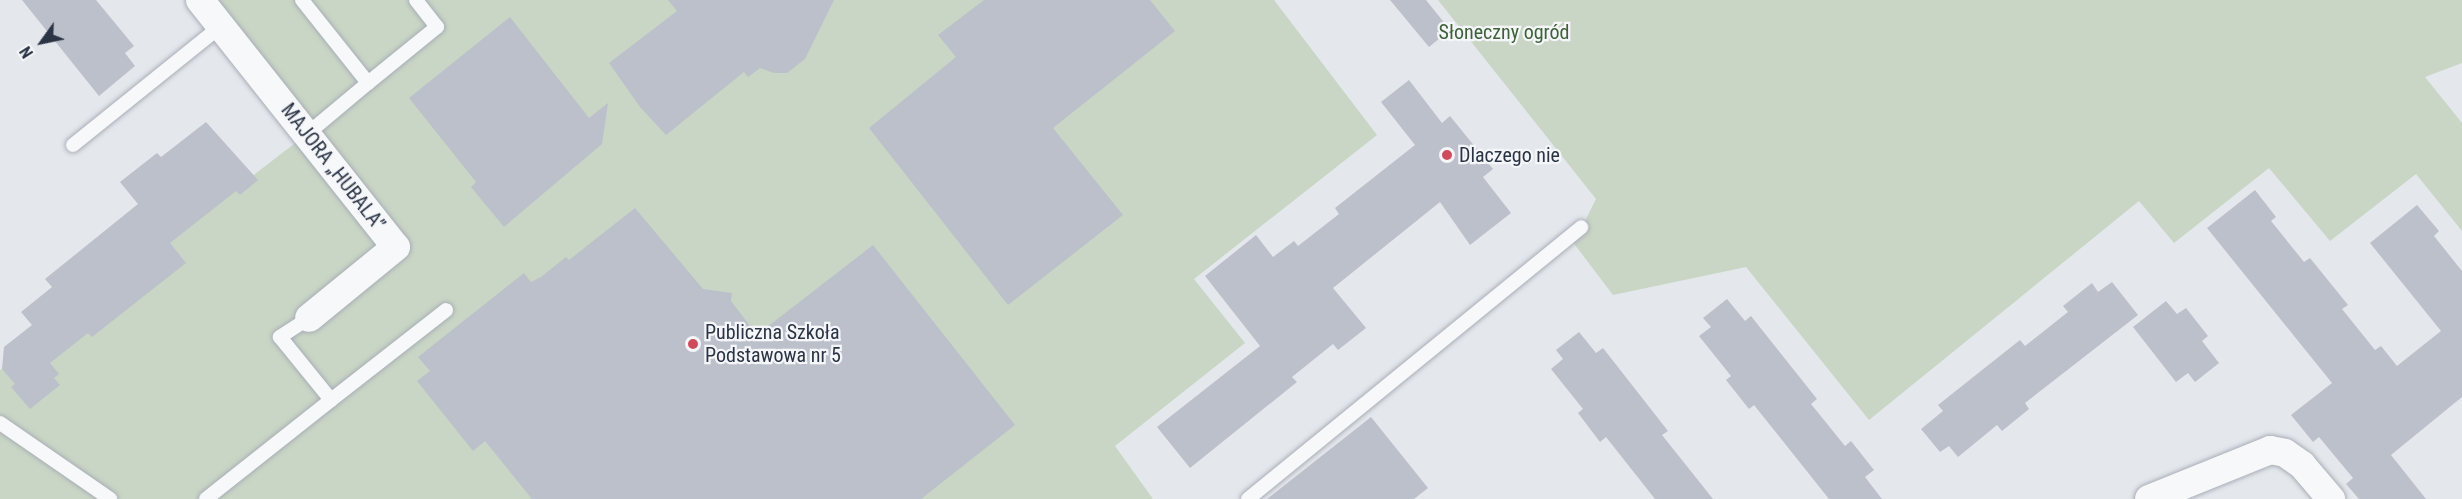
<!DOCTYPE html>
<meta charset="utf-8">
<style>
body{margin:0}
#map{position:relative;width:2462px;height:499px;overflow:hidden;background:#e4e7ec;font-family:"Roboto Condensed",sans-serif}
div>[style]{position:absolute}
.green>*{inset:0;background:#c9d6c5}
.building>*{inset:0;background:#bbc0ca}
.roads{filter:drop-shadow(0 0 2px #a9aeb7) drop-shadow(0 0 2px #a9aeb7)}
.lane>*{height:14px;margin:-7px;padding:0 7px;transform-origin:7px;border-radius:7px;background:#f7f8fa}
.street>*{height:28px;margin:-14px;padding:0 14px;transform-origin:14px;border-radius:14px;background:#f7f8fa}
.dots>*{width:16px;height:16px;translate:-50% -50%;box-sizing:border-box;border:3px solid #f4f6f9;border-radius:50%}
span{translate:-50% -50%;white-space:nowrap;text-align:center;line-height:1.15;-webkit-text-stroke:4.5px #f4f6f9;paint-order:stroke}
.park-label{font-size:20px;color:#3f6138}
.poi-label{font-size:20px;color:#2b3445}
.left{translate:0 -50%;text-align:left}
.street-label{font-size:20px;color:#2b3445}
.north{position:absolute;left:12px;top:12px;width:60px;height:60px;-webkit-text-stroke:4px #f4f6f9;paint-order:stroke;rotate:237deg;font-size:16px;font-weight:700;line-height:24px;text-align:center;color:#2b3445}
.north::after{content:'';display:block;margin:auto;width:21px;height:27px;background:#2b3445;clip-path:polygon(50% 0,100% 100%,50% 72%,0 100%)}
</style>
<div id="map">
<div class="green">
<i style="clip-path:polygon(200px 0,1274px 0,1377px 135px,1194px 279px,1245px 343px,1115px 446px,1153px 499px,0 499px,0 370px,307px 134px)"></i>
<i style="clip-path:polygon(1438px 0,2462px 0,2462px 63px,2425px 77px,2462px 123px,2462px 231px,2416px 174px,2330px 241px,2269px 168px,2174px 243px,2139px 201px,1869px 420px,1746px 267px,1613px 295px,1569px 237px,1582px 227px,1596px 199px)"></i>
</div>
<div class="building">
<i style="clip-path:polygon(22px 0,96px 0,134px 46px,125px 53px,135px 66px,99px 96px)"></i>
<i style="clip-path:polygon(668px 0,834px 0,805px 59px,787px 73px,774px 73px,760px 68px,748px 77px,744px 72px,666px 135px,640px 107px,609px 63px,677px 11px)"></i>
<i style="clip-path:polygon(984px 0,1150px 0,1175px 31px,1053px 128px,1123px 215px,1008px 305px,869px 128px,956px 57px,938px 35px)"></i>
<i style="clip-path:polygon(1390px 0,1426px 0,1450px 30px,1429px 47px)"></i>
<i style="clip-path:polygon(510px 17px,589px 118px,608px 103px,602px 144px,504px 227px,471px 187px,476px 182px,409px 98px)"></i>
<i style="clip-path:polygon(1409px 80px,1442px 123px,1450px 116px,1493px 169px,1483px 177px,1511px 213px,1470px 245px,1440px 202px,1333px 288px,1366px 328px,1338px 350px,1333px 344px,1292px 377px,1297px 382px,1190px 468px,1157px 427px,1260px 346px,1205px 276px,1256px 235px,1273px 257px,1294px 241px,1298px 246px,1339px 214px,1335px 208px,1415px 145px,1381px 102px)"></i>
<i style="clip-path:polygon(206px 122px,258px 180px,240px 195px,236px 191px,170px 243px,186px 263px,92px 337px,88px 333px,50px 363px,59px 374px,54px 378px,60px 385px,30px 409px,11px 387px,15px 384px,2px 369px,4px 347px,32px 325px,21px 312px,52px 287px,45px 279px,138px 204px,120px 182px,157px 153px,161px 157px)"></i>
<i style="clip-path:polygon(2255px 190px,2276px 217px,2271px 221px,2304px 262px,2310px 258px,2348px 305px,2342px 309px,2375px 350px,2381px 346px,2397px 366px,2441px 331px,2370px 243px,2417px 205px,2439px 231px,2434px 236px,2462px 271px,2462px 397px,2391px 455px,2426px 499px,2359px 499px,2346px 484px,2353px 478px,2319px 437px,2313px 442px,2291px 415px,2332px 383px,2207px 228px)"></i>
<i style="clip-path:polygon(635px 208px,703px 289px,732px 293px,731px 301px,757px 335px,873px 245px,1015px 425px,921px 499px,532px 499px,485px 441px,473px 451px,417px 381px,430px 371px,418px 357px,524px 273px,531px 282px,541px 277px,566px 257px,569px 260px)"></i>
<i style="clip-path:polygon(2112px 282px,2138px 315px,2025px 403px,2029px 409px,2002px 431px,1997px 425px,1958px 457px,1949px 446px,1940px 452px,1921px 429px,1943px 411px,1938px 405px,2020px 340px,2025px 346px,2068px 312px,2063px 306px,2092px 283px,2098px 292px)"></i>
<i style="clip-path:polygon(1727px 299px,1745px 321px,1751px 316px,1817px 399px,1811px 404px,1845px 446px,1851px 441px,1874px 470px,1865px 477px,1882px 499px,1829px 499px,1754px 405px,1749px 409px,1726px 380px,1731px 376px,1699px 336px,1711px 327px,1703px 318px)"></i>
<i style="clip-path:polygon(2166px 301px,2177px 314px,2186px 308px,2208px 336px,2202px 341px,2219px 363px,2195px 382px,2188px 373px,2176px 382px,2133px 327px)"></i>
<i style="clip-path:polygon(1579px 332px,1596px 353px,1603px 348px,1668px 431px,1662px 435px,1713px 499px,1655px 499px,1606px 437px,1600px 442px,1578px 413px,1583px 409px,1551px 369px,1563px 359px,1556px 350px)"></i>
<i style="clip-path:polygon(1371px 417px,1428px 488px,1414px 499px,1267px 499px)"></i>
</div>
<div class="roads">
<div class="lane">
<i style="left:302px;top:0;width:106px;rotate:51.5deg"></i>
<i style="left:368px;top:83px;width:80px;rotate:140.1deg"></i>
<i style="left:368px;top:83px;width:89px;rotate:-39.1deg"></i>
<i style="left:437px;top:27px;width:34px;rotate:-128deg"></i>
<i style="left:73px;top:145px;width:190px;rotate:-38.8deg"></i>
<i style="left:309px;top:318px;width:35px;rotate:147deg"></i>
<i style="left:280px;top:337px;width:81px;rotate:51deg"></i>
<i style="left:331px;top:400px;width:146px;rotate:-38deg"></i>
<i style="left:0;top:423px;width:134px;rotate:34.6deg"></i>
<i style="left:206px;top:499px;width:159px;rotate:-38.4deg"></i>
<i style="left:1248px;top:499px;width:430px;rotate:-39.2deg"></i>
</div>
<div class="street">
<i style="left:200px;top:0;width:315px;rotate:51.6deg"></i>
<i style="left:396px;top:247px;width:112px;rotate:140.8deg"></i>
<i style="left:2149px;top:499px;width:131px;rotate:-22deg"></i>
<i style="left:2270px;top:450px;width:15px;rotate:11deg"></i>
<i style="left:2285px;top:453px;width:21px;rotate:35deg"></i>
<i style="left:2302px;top:465px;width:45px;rotate:49.5deg"></i>
</div>
</div>
<div class="dots">
<i style="left:1447px;top:155px;background:#d1495b"></i>
<i style="left:693px;top:344px;background:#d1495b"></i>
</div>
<div class="park-label">
<span style="left:1504px;top:32px">Słoneczny ogród</span>
</div>
<div class="poi-label">
<span class="left" style="left:1459px;top:155px">Dlaczego nie</span>
<span class="left" style="left:705px;top:344px">Publiczna Szkoła<br>Podstawowa nr 5</span>
</div>
<div class="street-label">
<span style="left:333px;top:167px;rotate:52deg">MAJORA „HUBALA”</span>
</div>
<div class="north">N</div>
</div>
